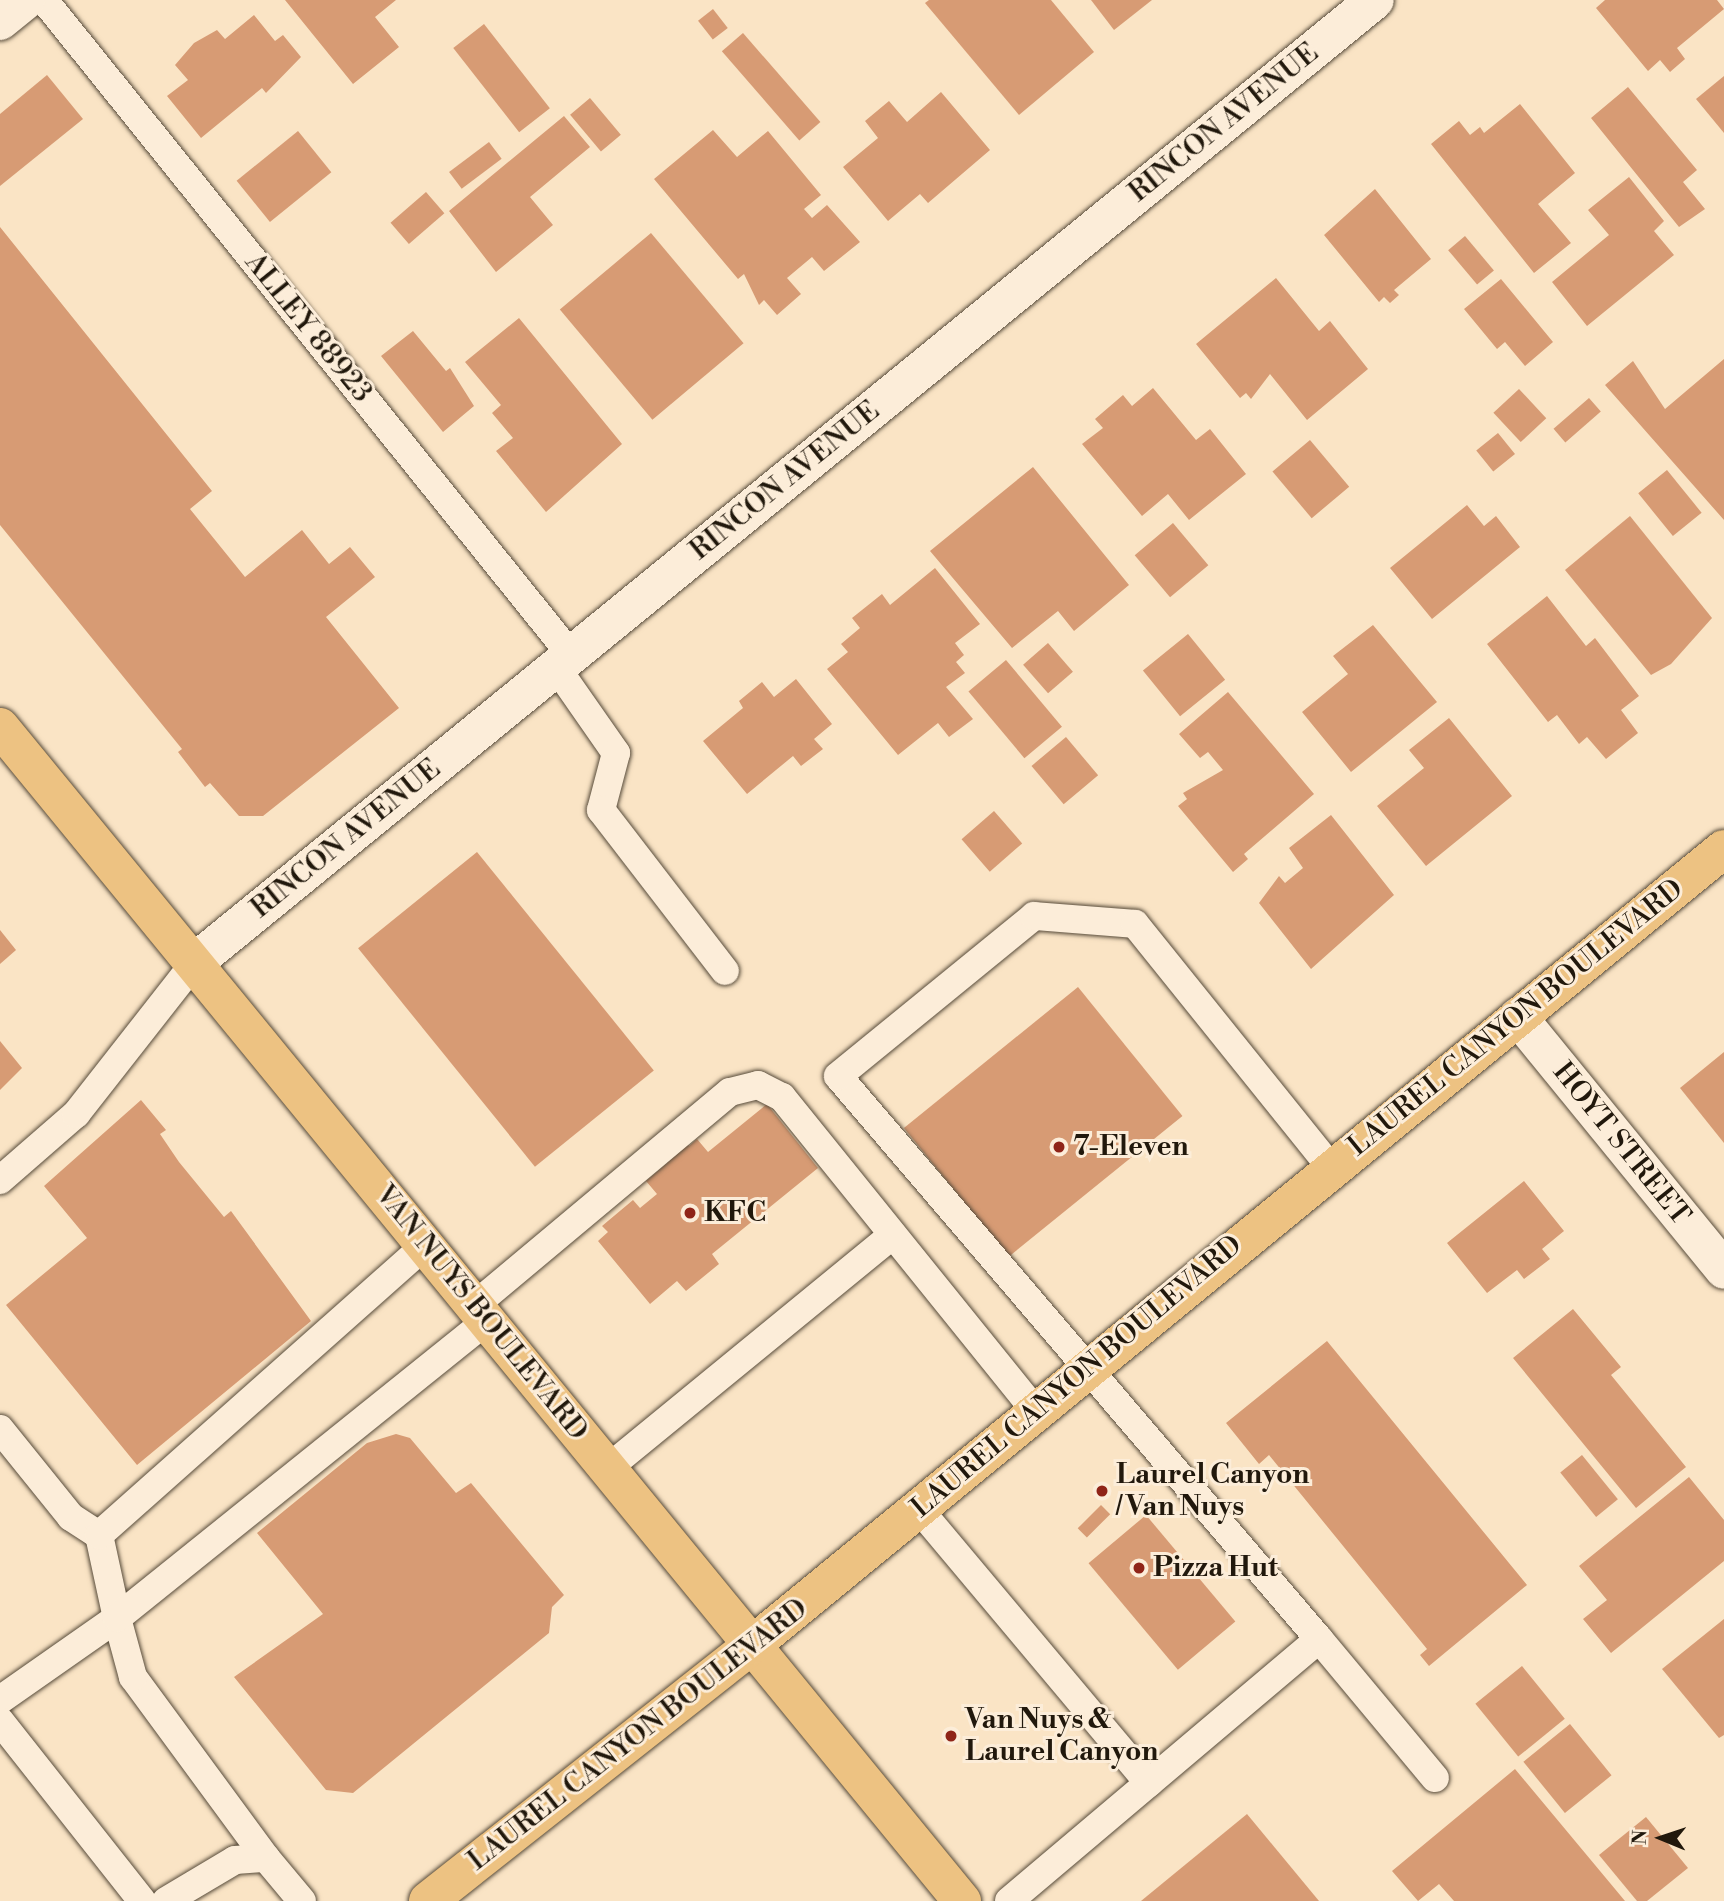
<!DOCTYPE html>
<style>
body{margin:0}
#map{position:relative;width:1724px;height:1901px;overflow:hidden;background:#fae4c5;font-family:"Libre Bodoni",serif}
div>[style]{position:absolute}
.building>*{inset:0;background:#d79b74;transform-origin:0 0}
.roads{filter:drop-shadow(0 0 2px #574b3a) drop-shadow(0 0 2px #574b3a)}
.service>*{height:28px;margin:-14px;padding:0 14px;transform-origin:14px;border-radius:14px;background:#fcedd9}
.minor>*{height:38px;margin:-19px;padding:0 19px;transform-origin:19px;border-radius:19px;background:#fcedd9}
.primary>*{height:38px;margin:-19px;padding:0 19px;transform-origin:19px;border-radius:19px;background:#edc282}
.dots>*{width:19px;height:19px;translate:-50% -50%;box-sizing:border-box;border:4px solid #fcedd9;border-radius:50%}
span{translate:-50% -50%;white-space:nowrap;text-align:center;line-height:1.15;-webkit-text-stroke:6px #fcedd9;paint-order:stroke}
.street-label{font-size:28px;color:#21180c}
.poi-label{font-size:28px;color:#21180c;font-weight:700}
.left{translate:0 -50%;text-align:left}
.north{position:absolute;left:1626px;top:1803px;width:70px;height:70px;-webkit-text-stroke:5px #fcedd9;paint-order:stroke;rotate:272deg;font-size:19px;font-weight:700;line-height:28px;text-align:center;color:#21180c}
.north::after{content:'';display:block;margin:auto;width:24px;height:32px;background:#21180c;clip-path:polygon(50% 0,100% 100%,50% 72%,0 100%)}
</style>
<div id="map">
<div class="building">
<i style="clip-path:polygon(285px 0,396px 0,375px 17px,399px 47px,353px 84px)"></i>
<i style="clip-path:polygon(929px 0,1051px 0,1094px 52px,1019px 115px,925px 3px)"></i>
<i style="clip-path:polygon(1091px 0,1152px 0,1114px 30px)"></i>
<i style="clip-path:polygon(1605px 0,1717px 0,1724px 9px,1677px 48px,1685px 59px,1670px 72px,1660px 60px,1648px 71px,1596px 8px)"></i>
<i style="left:713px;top:9px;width:24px;height:19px;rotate:52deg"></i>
<i style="clip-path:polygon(254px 15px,275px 41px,283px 35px,301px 57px,266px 93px,262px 88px,201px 138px,167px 96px,188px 80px,175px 65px,194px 43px,217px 30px,225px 39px)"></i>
<i style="left:484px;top:24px;width:107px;height:39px;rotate:52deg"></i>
<i style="left:743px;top:33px;width:118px;height:28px;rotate:49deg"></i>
<i style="clip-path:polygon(47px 75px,83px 119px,0 186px,0 114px)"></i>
<i style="clip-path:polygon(1724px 76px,1724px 133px,1696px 99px)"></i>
<i style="clip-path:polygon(1628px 87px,1697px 170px,1683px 182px,1705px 209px,1679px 227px,1591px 118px)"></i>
<i style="clip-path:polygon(941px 92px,990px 150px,928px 203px,920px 194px,888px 221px,843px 167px,878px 138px,865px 121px,889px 101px,907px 122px)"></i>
<i style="left:590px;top:98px;width:48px;height:26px;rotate:50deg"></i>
<i style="clip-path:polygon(1520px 104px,1575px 173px,1538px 204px,1571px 243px,1534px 273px,1431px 144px,1459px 121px,1470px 135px,1480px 127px,1484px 133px)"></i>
<i style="clip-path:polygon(564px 116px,590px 147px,530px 197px,553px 225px,496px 272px,449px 211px)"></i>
<i style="clip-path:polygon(713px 130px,737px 157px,768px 131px,821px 195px,804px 209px,812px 218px,827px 205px,860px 242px,824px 271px,812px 257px,787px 278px,801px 294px,777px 315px,764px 300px,759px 305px,744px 274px,738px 279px,654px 179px)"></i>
<i style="left:298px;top:131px;width:53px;height:79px;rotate:51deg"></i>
<i style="left:489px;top:142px;width:21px;height:50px;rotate:53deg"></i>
<i style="clip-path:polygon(1629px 177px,1664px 221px,1654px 231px,1674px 255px,1587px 326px,1552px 282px,1609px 235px,1588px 210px)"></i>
<i style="clip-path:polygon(1375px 189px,1431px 259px,1394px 290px,1399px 295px,1390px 303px,1384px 297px,1379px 302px,1324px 235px)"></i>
<i style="left:426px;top:192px;width:28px;height:47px;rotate:49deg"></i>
<i style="clip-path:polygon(0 227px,212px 491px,190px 509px,245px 577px,302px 530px,329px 564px,350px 547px,375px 577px,326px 617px,399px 708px,263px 816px,239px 816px,210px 783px,205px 787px,178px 752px,182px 749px,0 525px)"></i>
<i style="left:651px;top:233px;width:144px;height:119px;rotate:50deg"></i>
<i style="left:1465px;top:236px;width:45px;height:22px;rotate:50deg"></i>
<i style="clip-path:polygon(1276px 278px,1319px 331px,1330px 321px,1368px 369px,1307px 420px,1270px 374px,1251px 399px,1246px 393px,1240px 398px,1196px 344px)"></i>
<i style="clip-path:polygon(1501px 279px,1553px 342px,1525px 366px,1505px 342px,1497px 349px,1464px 309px)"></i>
<i style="clip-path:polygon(519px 318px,622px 444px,546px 512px,496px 451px,513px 438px,492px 413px,501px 405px,465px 362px)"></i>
<i style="clip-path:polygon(413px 331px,446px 371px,450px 368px,474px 406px,443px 432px,381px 356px)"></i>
<i style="clip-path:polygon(1724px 359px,1724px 520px,1605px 385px,1633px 361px,1665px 409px)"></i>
<i style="clip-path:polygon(1153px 388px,1196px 440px,1210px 429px,1246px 474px,1189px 520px,1168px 494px,1142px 516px,1082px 444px,1103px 428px,1095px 419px,1123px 395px,1132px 406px)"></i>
<i style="left:1519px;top:389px;width:40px;height:35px;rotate:47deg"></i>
<i style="left:1589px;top:398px;width:18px;height:47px;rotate:49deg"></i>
<i style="left:1498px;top:433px;width:27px;height:28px;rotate:51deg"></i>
<i style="left:1310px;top:440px;width:61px;height:49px;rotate:50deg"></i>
<i style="clip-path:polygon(1033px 467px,1129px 585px,1074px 631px,1058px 611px,1012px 648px,930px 551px)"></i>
<i style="left:1667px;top:470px;width:55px;height:37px;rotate:51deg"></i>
<i style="clip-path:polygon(1467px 505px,1484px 526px,1496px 516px,1520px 547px,1432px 619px,1390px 568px)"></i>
<i style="clip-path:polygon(1630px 516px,1712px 618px,1671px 664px,1651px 675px,1565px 570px)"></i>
<i style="left:1173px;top:523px;width:55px;height:50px;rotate:50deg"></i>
<i style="clip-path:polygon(935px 568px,980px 624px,955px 643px,964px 655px,956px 662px,965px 673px,946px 687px,973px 719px,949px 737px,938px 723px,898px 755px,827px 669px,848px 652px,841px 644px,860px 628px,852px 618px,882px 594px,890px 605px)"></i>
<i style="clip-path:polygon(1547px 596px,1586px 646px,1595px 638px,1639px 696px,1621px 710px,1638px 733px,1606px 759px,1587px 737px,1579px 744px,1557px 715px,1548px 722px,1487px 644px)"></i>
<i style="clip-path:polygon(1373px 625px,1437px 702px,1351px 772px,1302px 712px,1348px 674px,1333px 656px)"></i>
<i style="left:1188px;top:634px;width:59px;height:58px;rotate:51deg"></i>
<i style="left:1048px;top:643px;width:38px;height:33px;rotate:49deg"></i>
<i style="left:1006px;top:660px;width:87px;height:49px;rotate:50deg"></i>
<i style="clip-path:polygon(796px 679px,832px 724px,814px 739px,823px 749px,801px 766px,793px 756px,747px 794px,703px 741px,743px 708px,739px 701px,762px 682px,774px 697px)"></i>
<i style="clip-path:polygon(1228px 692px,1314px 794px,1244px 854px,1248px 859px,1233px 872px,1178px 806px,1187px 799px,1183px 793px,1223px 770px,1208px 752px,1200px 758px,1179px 734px)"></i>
<i style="clip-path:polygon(1449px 718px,1512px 796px,1426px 866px,1377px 806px,1424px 768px,1409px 750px)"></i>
<i style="left:1066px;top:737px;width:50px;height:45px;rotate:50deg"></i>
<i style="left:994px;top:811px;width:43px;height:43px;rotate:49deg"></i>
<i style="clip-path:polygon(1331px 815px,1394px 895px,1311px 969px,1259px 903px,1279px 876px,1285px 883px,1303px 868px,1289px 848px)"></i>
<i style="left:477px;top:852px;width:281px;height:153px;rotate:51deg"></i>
<i style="clip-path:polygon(0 930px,16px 950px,0 964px)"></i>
<i style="left:1078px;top:987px;width:166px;height:224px;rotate:51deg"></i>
<i style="clip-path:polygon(0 1041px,22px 1068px,0 1090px)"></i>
<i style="clip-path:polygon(1724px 1052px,1724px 1143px,1680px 1088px)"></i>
<i style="clip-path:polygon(141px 1100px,166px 1130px,160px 1134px,179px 1162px,224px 1217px,231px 1211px,311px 1321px,137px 1465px,6px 1305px,87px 1238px,44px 1186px)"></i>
<i style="clip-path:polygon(767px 1104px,818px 1168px,712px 1254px,719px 1264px,686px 1291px,677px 1281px,650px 1304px,598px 1241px,608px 1232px,602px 1226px,633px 1200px,640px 1208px,657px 1194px,646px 1181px,667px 1163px,660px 1155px,682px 1137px,689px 1146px,697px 1139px,708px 1152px)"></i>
<i style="clip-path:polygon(1524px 1181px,1564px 1231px,1542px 1249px,1550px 1259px,1524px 1279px,1517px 1270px,1487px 1293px,1447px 1243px)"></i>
<i style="clip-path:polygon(1573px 1309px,1621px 1367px,1611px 1375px,1686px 1467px,1636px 1508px,1513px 1358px)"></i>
<i style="clip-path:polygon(1327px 1341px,1527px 1585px,1429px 1666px,1420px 1655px,1427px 1649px,1269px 1455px,1259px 1464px,1226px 1423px)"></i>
<i style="clip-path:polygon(396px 1434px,410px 1438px,456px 1493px,471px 1483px,564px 1595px,552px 1607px,549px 1633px,353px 1793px,326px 1790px,234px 1677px,323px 1614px,257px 1533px,367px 1443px)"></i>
<i style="left:1582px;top:1455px;width:57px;height:28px;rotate:51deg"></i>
<i style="clip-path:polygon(1689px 1477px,1724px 1520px,1724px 1561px,1611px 1653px,1583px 1619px,1607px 1600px,1579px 1566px)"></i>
<i style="left:1101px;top:1505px;width:13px;height:33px;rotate:45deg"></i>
<i style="left:1146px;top:1515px;width:139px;height:75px;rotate:50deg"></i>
<i style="clip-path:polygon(1724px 1619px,1724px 1735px,1719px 1738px,1662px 1669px)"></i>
<i style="left:1522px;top:1666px;width:68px;height:60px;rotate:51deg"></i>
<i style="left:1570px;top:1724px;width:66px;height:60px;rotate:51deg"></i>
<i style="clip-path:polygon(1515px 1769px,1625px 1901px,1454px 1901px,1439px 1884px,1418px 1901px,1392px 1871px)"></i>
<i style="clip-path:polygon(1247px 1814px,1319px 1901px,1141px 1901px)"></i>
<i style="clip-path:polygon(1646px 1817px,1688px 1868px,1647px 1901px,1637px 1901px,1599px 1855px)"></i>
</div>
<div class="roads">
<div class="service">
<i style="left:44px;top:0;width:841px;rotate:51.18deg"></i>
<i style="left:556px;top:667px;width:105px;rotate:55.1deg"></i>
<i style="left:616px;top:753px;width:59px;rotate:104.7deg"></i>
<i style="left:601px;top:810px;width:203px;rotate:52.4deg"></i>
<i style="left:0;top:1180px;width:101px;rotate:-41deg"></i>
<i style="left:76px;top:1114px;width:193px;rotate:-51.9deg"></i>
<i style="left:475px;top:1305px;width:332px;rotate:-39.9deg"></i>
<i style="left:730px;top:1092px;width:29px;rotate:-14deg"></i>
<i style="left:758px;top:1085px;width:27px;rotate:27deg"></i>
<i style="left:782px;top:1097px;width:402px;rotate:51.1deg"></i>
<i style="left:0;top:1429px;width:113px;rotate:51.1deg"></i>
<i style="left:71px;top:1517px;width:33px;rotate:33deg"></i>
<i style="left:99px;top:1535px;width:85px;rotate:77.8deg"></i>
<i style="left:117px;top:1618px;width:143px;rotate:145deg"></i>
<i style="left:608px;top:1468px;width:368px;rotate:-39.3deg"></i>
<i style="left:918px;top:1508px;width:359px;rotate:50deg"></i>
<i style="left:99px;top:1535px;width:437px;rotate:-41.6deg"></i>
<i style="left:1319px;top:1639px;width:181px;rotate:50.2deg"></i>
<i style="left:0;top:1721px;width:229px;rotate:51.7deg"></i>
<i style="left:266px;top:1858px;width:56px;rotate:50.1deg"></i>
<i style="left:166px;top:1901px;width:80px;rotate:-30.7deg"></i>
<i style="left:235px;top:1860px;width:31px;rotate:-4deg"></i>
<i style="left:266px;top:1858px;width:225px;rotate:-126.3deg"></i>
<i style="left:133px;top:1677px;width:61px;rotate:-105.2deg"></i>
<i style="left:117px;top:1618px;width:475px;rotate:-38.8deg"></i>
<i style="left:1009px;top:1901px;width:406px;rotate:-40.2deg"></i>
<i style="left:1319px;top:1639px;width:740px;rotate:-130.51deg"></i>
<i style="left:838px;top:1076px;width:253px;rotate:-39.2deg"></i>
<i style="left:1034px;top:916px;width:101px;rotate:4.5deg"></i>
<i style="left:1135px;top:924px;width:313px;rotate:51.2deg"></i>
</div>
<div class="minor">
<i style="left:0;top:21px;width:33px;rotate:-39deg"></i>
<i style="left:195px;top:962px;width:1522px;rotate:-39.19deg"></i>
<i style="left:1518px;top:1017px;width:326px;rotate:50.8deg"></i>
</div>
<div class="primary">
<i style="left:0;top:727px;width:1518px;rotate:50.67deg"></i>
<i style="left:428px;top:1901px;width:413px;rotate:-38.3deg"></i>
<i style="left:752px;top:1645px;width:1256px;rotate:-39.32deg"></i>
</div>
</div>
<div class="dots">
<i style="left:1059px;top:1147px;background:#8f2418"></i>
<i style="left:690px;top:1213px;background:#8f2418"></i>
<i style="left:1102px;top:1491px;background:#8f2418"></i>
<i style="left:1139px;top:1568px;background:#8f2418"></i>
<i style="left:951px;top:1736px;background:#8f2418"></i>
</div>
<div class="street-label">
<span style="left:1224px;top:123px;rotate:-39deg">RINCON AVENUE</span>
<span style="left:308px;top:328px;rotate:51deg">ALLEY 88923</span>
<span style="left:785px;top:481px;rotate:-39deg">RINCON AVENUE</span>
<span style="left:346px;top:839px;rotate:-39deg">RINCON AVENUE</span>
<span style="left:1516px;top:1018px;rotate:-39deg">LAUREL CANYON BOULEVARD</span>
<span style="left:1621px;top:1144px;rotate:51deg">HOYT STREET</span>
<span style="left:481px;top:1313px;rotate:51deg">VAN NUYS BOULEVARD</span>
<span style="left:1077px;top:1377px;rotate:-40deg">LAUREL CANYON BOULEVARD</span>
<span style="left:638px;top:1735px;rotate:-38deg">LAUREL CANYON BOULEVARD</span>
</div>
<div class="poi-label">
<span class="left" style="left:1073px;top:1147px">7-Eleven</span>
<span class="left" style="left:704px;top:1213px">KFC</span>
<span class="left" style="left:1116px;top:1491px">Laurel Canyon<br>/ Van Nuys</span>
<span class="left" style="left:1153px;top:1568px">Pizza Hut</span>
<span class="left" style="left:965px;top:1736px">Van Nuys &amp;<br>Laurel Canyon</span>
</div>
<div class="north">N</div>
</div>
